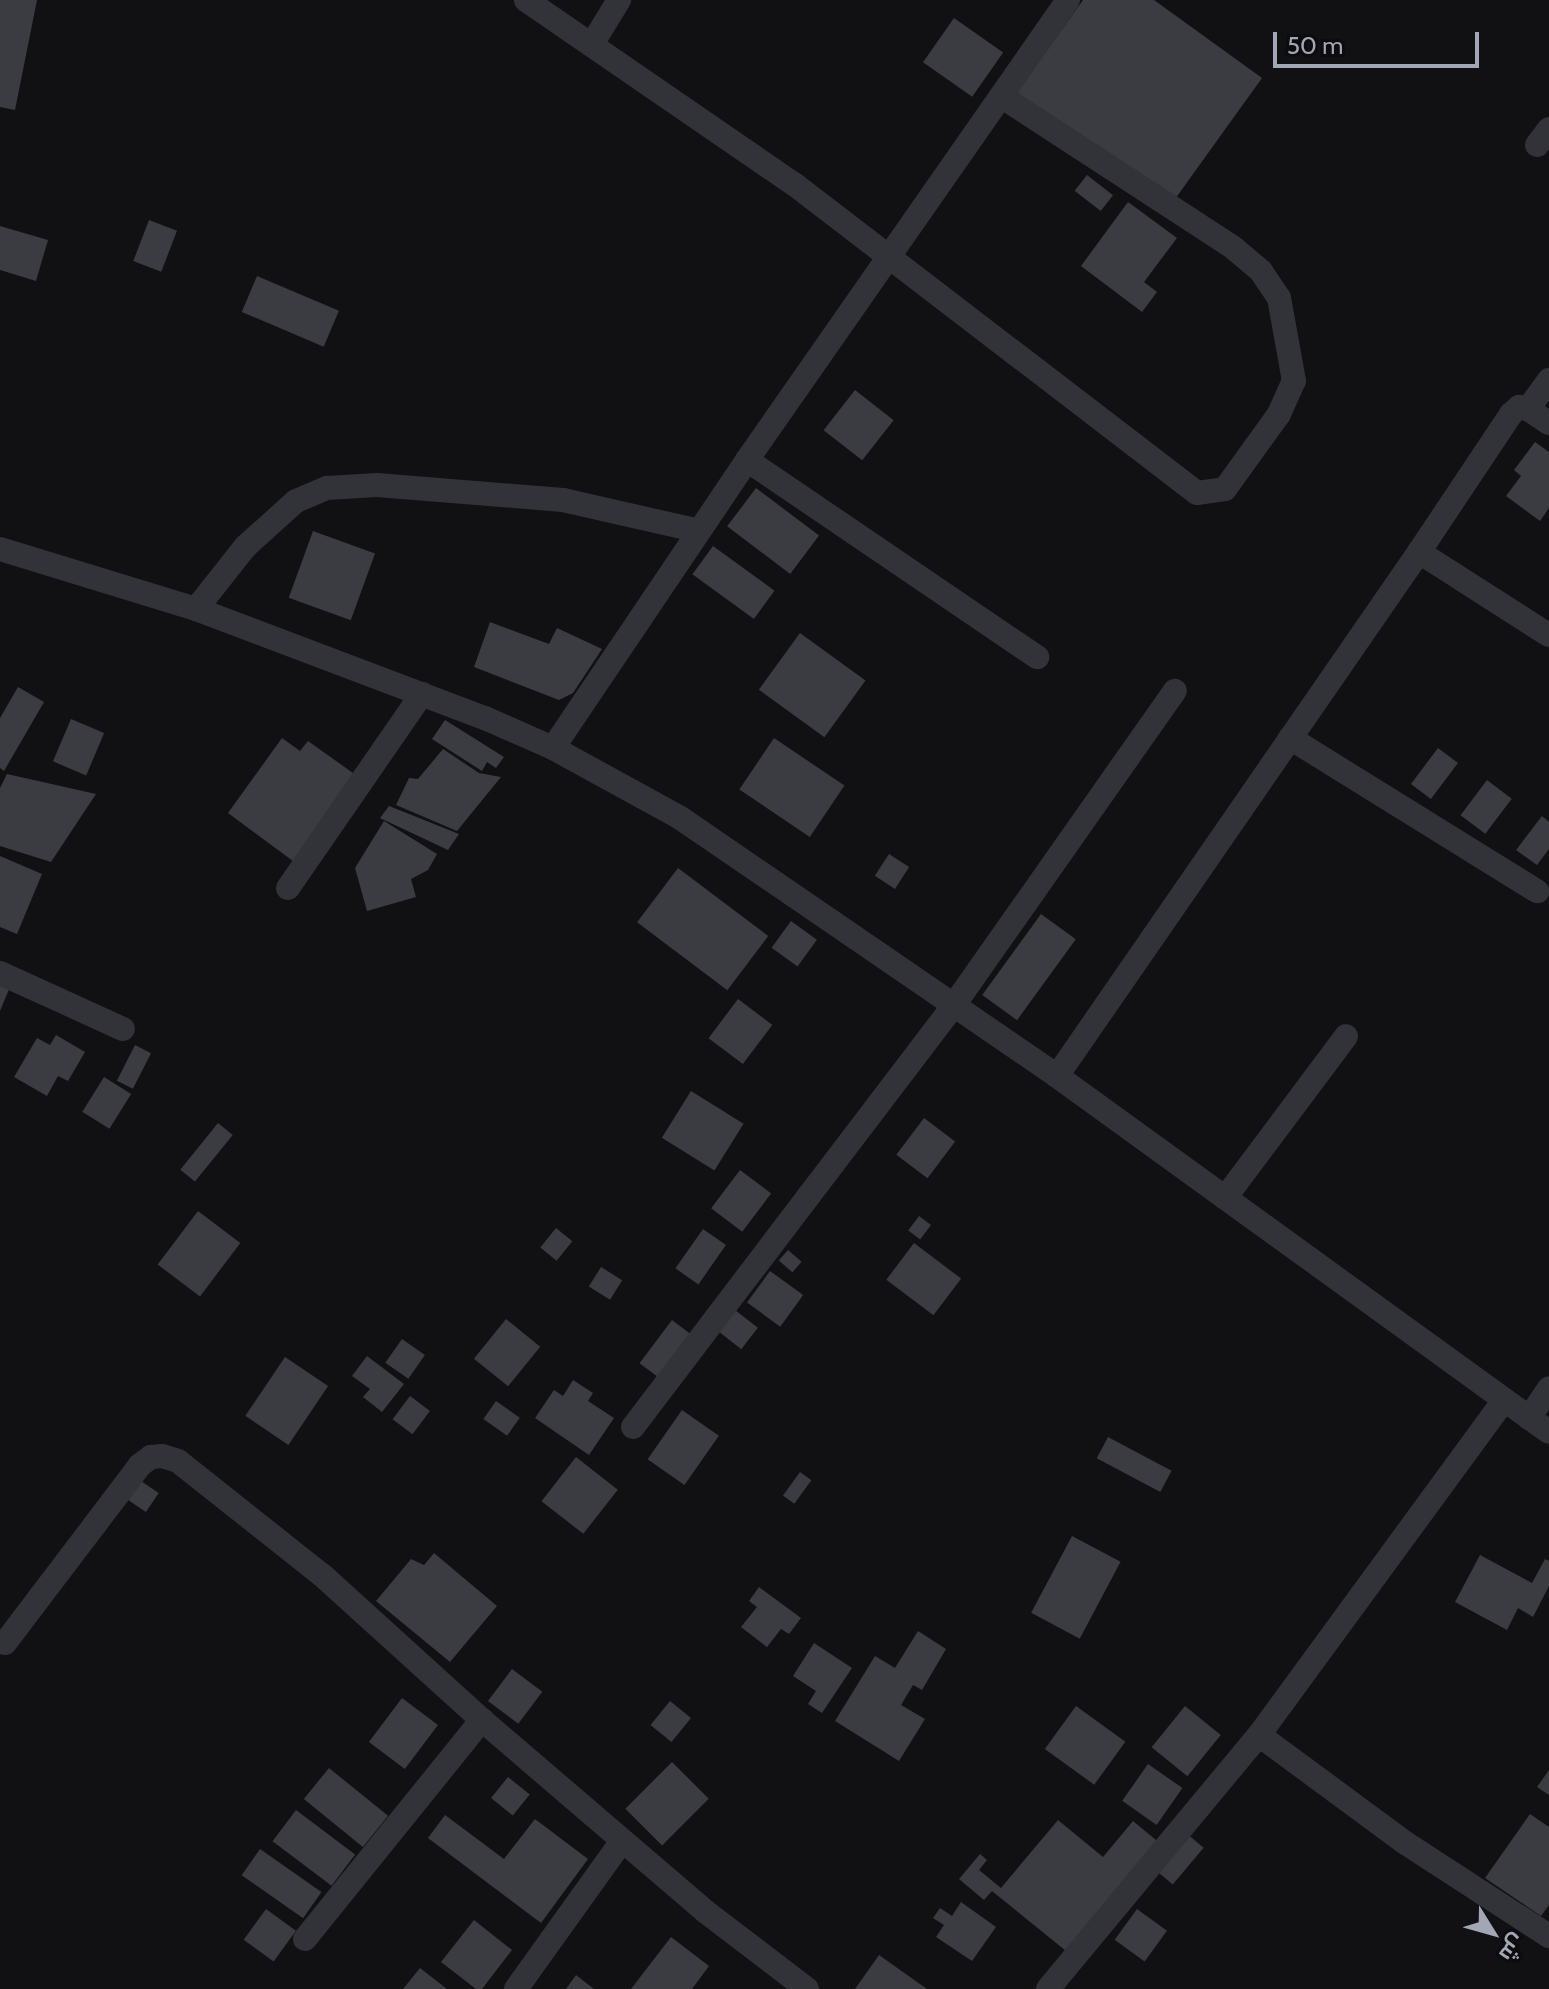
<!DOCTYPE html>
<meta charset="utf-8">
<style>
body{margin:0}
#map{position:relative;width:1549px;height:1989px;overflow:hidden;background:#111113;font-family:Cabin,Cairo,sans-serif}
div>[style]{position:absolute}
.building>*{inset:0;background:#3b3c41;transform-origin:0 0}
.street>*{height:24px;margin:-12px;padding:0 12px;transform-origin:12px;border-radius:12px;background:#323338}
span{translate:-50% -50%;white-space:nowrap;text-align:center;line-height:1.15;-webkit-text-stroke:8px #0c0c0e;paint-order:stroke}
.north{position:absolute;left:1453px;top:1893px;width:80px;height:80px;-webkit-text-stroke:6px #0c0c0e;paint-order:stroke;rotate:127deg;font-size:22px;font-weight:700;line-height:32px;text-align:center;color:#a2a7b5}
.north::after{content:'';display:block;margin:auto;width:28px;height:36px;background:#a2a7b5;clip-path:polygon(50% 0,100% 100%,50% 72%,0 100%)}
.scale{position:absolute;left:1273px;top:32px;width:206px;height:36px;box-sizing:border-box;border:4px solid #a2a7b5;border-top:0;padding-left:10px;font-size:24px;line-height:28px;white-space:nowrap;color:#a2a7b5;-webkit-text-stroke:6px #0c0c0e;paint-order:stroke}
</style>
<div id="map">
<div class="building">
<i style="clip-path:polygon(0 0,37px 0,15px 110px,0 107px)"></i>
<i style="clip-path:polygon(1083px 0,1154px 0,1262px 78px,1170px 206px,1015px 95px)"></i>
<i style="left:954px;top:18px;width:60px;height:54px;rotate:35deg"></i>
<i style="left:1087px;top:175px;width:33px;height:20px;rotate:38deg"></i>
<i style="clip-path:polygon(1128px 202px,1177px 238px,1144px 282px,1157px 292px,1142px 312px,1081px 266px)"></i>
<i style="left:149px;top:220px;width:30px;height:44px;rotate:21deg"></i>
<i style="clip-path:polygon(0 226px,48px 240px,36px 281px,0 270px)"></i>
<i style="left:257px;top:276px;width:89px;height:39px;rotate:23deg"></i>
<i style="left:855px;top:390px;width:49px;height:51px;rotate:38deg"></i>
<i style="clip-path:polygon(1535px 442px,1549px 452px,1549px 508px,1540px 521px,1506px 496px,1521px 476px,1514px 470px)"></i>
<i style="left:756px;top:488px;width:79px;height:48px;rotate:37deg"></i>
<i style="left:313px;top:531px;width:66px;height:71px;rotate:20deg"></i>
<i style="left:713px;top:546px;width:76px;height:35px;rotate:36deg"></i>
<i style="clip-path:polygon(490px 622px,549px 644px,557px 628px,602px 649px,573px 693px,559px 700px,474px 667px)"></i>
<i style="left:800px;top:633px;width:81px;height:70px;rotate:36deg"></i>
<i style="clip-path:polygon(18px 687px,44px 702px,4px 771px,0 768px,0 718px)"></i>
<i style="left:71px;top:719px;width:36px;height:46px;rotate:23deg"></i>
<i style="clip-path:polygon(445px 720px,504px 757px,496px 768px,487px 762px,482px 771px,432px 739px)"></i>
<i style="clip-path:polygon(282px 738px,300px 751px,308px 741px,360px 778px,297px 864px,228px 813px)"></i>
<i style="left:774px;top:738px;width:85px;height:62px;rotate:34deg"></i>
<i style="left:1438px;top:748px;width:25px;height:45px;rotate:37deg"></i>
<i style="clip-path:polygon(443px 749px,479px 773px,501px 777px,457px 831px,396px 805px,409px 778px,418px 779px)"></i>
<i style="clip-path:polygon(7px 774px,96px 794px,51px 862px,0 846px,0 788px)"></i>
<i style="left:1487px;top:780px;width:31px;height:44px;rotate:37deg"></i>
<i style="clip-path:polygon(389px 806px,459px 834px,448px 850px,380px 818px)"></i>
<i style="clip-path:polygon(1542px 816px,1549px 822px,1549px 849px,1537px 865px,1516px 850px)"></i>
<i style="clip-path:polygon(384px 821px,437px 854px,428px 870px,411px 879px,416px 897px,367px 911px,355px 868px)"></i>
<i style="left:889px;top:854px;width:24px;height:26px;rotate:33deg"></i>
<i style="clip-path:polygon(0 856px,42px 874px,17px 934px,0 927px)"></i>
<i style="left:678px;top:868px;width:113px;height:68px;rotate:37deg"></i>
<i style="left:1041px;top:914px;width:43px;height:100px;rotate:36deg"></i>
<i style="left:791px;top:921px;width:32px;height:33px;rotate:36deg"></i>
<i style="clip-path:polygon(0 983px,10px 987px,0 1011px)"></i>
<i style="left:738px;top:999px;width:43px;height:49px;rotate:37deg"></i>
<i style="clip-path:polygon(56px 1035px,85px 1052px,68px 1081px,58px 1076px,47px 1096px,14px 1077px,37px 1038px,50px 1045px)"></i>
<i style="left:135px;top:1045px;width:18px;height:40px;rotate:27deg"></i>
<i style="left:104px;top:1077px;width:32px;height:41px;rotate:32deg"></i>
<i style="left:691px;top:1091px;width:62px;height:55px;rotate:32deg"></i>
<i style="left:924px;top:1118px;width:39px;height:46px;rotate:37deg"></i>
<i style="left:218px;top:1123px;width:19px;height:60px;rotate:39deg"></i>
<i style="left:740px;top:1170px;width:39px;height:48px;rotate:37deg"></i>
<i style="left:198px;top:1211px;width:53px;height:67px;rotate:37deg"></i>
<i style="left:919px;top:1216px;width:15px;height:18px;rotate:37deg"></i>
<i style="left:556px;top:1228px;width:21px;height:25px;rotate:39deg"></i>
<i style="left:703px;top:1229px;width:28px;height:48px;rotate:35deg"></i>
<i style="left:914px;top:1243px;width:59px;height:46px;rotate:37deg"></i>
<i style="left:788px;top:1250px;width:18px;height:14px;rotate:41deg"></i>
<i style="left:601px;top:1267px;width:25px;height:23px;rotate:32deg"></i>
<i style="left:770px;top:1271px;width:41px;height:39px;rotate:36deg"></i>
<i style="left:735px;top:1310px;width:29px;height:27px;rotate:38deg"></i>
<i style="left:506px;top:1319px;width:44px;height:51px;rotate:39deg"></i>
<i style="left:672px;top:1320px;width:26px;height:54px;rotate:37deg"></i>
<i style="left:402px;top:1339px;width:28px;height:29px;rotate:35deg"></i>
<i style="clip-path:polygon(367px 1356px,404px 1384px,382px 1412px,363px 1397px,370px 1389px,352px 1376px)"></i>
<i style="left:285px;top:1357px;width:52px;height:71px;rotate:34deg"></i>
<i style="clip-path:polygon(573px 1380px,593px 1393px,588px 1401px,614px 1418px,589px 1455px,535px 1418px,554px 1390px,563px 1396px)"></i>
<i style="left:410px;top:1396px;width:25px;height:29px;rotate:37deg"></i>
<i style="left:496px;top:1401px;width:29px;height:22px;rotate:35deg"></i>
<i style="left:682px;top:1410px;width:45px;height:60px;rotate:35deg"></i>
<i style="left:1108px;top:1437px;width:72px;height:24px;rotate:28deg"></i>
<i style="left:576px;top:1457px;width:53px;height:56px;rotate:38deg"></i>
<i style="left:800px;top:1472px;width:14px;height:29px;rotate:36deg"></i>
<i style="left:138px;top:1479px;width:25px;height:23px;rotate:34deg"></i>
<i style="left:1072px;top:1536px;width:55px;height:87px;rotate:28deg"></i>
<i style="clip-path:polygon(434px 1553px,497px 1606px,450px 1662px,376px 1601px,411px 1559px,424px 1565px)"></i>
<i style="clip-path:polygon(1480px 1555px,1532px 1583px,1545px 1559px,1549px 1561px,1549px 1586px,1533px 1617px,1518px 1608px,1507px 1630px,1455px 1602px)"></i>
<i style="clip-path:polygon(759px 1587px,801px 1618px,789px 1634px,781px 1629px,767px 1647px,741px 1627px,757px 1607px,749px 1601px)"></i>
<i style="clip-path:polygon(918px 1631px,946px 1649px,922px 1690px,913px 1685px,901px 1705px,925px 1719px,899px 1761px,835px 1721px,875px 1656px,895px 1668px)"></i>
<i style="clip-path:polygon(814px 1643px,852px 1668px,822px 1713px,808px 1704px,816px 1691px,793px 1676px)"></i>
<i style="left:512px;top:1669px;width:38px;height:40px;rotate:37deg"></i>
<i style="left:402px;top:1698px;width:45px;height:55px;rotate:37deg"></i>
<i style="left:670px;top:1701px;width:27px;height:31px;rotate:39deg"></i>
<i style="left:1076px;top:1706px;width:61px;height:53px;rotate:36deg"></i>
<i style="left:1185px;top:1706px;width:46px;height:53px;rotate:39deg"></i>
<i style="left:672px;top:1762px;width:52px;height:66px;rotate:45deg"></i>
<i style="left:1148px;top:1764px;width:42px;height:45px;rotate:35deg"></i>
<i style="left:329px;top:1768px;width:76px;height:40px;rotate:39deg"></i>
<i style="clip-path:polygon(1549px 1770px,1549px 1795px,1537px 1787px)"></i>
<i style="left:508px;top:1777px;width:28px;height:27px;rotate:39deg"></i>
<i style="left:296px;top:1810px;width:74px;height:39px;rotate:37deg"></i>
<i style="clip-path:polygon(1530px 1814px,1549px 1827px,1549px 1905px,1541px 1916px,1485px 1878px)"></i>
<i style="clip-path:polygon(445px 1815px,504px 1859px,535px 1819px,588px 1859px,541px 1923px,428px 1838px)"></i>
<i style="clip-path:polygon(1058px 1820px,1103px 1857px,1133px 1821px,1162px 1845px,1071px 1955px,992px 1891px,984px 1900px,959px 1879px,980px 1854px,987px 1860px,979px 1870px,1001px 1888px)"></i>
<i style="left:1186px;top:1833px;width:23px;height:48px;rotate:40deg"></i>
<i style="left:260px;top:1849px;width:75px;height:32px;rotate:35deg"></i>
<i style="clip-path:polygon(961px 1902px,996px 1927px,972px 1961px,936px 1937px,944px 1925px,933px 1918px,940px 1908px,952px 1916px)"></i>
<i style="left:266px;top:1909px;width:37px;height:38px;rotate:36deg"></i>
<i style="left:1137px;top:1909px;width:37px;height:38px;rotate:36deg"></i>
<i style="clip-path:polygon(474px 1920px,512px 1950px,482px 1989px,476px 1989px,441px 1962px)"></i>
<i style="clip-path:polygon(671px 1937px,709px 1966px,692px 1989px,631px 1989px)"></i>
<i style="clip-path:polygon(879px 1955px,927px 1989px,855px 1989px)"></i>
<i style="clip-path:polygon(420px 1968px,447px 1989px,403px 1989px)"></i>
<i style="clip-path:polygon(576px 1975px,594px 1989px,566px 1989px)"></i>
</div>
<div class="street">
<i style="left:526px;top:0;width:325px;rotate:34.5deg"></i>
<i style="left:794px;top:184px;width:508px;rotate:37.48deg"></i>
<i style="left:1197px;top:493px;width:28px;rotate:-8deg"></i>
<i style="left:1225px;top:489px;width:92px;rotate:-54.2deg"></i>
<i style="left:1279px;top:414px;width:36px;rotate:-66deg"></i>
<i style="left:1294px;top:381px;width:84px;rotate:-100.2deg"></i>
<i style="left:1279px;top:298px;width:32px;rotate:-124deg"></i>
<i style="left:1261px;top:271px;width:35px;rotate:-140deg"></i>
<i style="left:1234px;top:248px;width:278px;rotate:-146.9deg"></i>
<i style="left:592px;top:44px;width:52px;rotate:-58.5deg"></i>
<i style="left:1537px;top:145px;width:20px;rotate:-53deg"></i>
<i style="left:1528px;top:409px;width:36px;rotate:-54deg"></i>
<i style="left:747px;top:460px;width:351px;rotate:34.2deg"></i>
<i style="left:0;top:549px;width:205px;rotate:17deg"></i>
<i style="left:196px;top:609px;width:309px;rotate:20.7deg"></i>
<i style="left:485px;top:718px;width:74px;rotate:23.8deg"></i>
<i style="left:553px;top:748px;width:144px;rotate:28.7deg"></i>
<i style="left:679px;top:817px;width:458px;rotate:34.4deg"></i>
<i style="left:1057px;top:1076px;width:607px;rotate:35.89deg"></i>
<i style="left:1419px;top:552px;width:166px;rotate:-56.3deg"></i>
<i style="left:1511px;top:414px;width:11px;rotate:-41deg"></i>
<i style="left:1519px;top:407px;width:9px;rotate:13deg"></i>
<i style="left:1528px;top:409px;width:25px;rotate:34deg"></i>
<i style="left:196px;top:609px;width:80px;rotate:-51.6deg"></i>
<i style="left:246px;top:546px;width:67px;rotate:-42deg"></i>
<i style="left:296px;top:501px;width:34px;rotate:-23deg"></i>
<i style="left:327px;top:488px;width:50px;rotate:-3.4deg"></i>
<i style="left:377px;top:485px;width:187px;rotate:4.6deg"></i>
<i style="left:563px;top:500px;width:139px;rotate:12.8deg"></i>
<i style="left:1290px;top:738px;width:291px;rotate:31.8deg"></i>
<i style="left:553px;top:748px;width:347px;rotate:-56deg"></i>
<i style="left:747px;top:460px;width:561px;rotate:-55.09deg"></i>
<i style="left:288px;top:888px;width:236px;rotate:-55.4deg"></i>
<i style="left:0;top:973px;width:135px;rotate:24.5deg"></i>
<i style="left:1057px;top:1076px;width:637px;rotate:-55.36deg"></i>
<i style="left:1419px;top:552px;width:154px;rotate:32.6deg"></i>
<i style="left:1225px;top:1198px;width:202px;rotate:-53.2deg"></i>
<i style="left:1529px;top:1418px;width:36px;rotate:-56deg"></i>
<i style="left:633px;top:1427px;width:530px;rotate:-52.74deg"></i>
<i style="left:954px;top:1005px;width:384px;rotate:-54.9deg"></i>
<i style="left:5px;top:1643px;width:223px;rotate:-52.8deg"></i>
<i style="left:140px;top:1465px;width:14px;rotate:-36deg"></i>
<i style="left:151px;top:1457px;width:11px;rotate:-5deg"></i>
<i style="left:162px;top:1456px;width:17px;rotate:17deg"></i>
<i style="left:178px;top:1461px;width:184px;rotate:38.4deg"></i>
<i style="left:322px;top:1575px;width:216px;rotate:42.2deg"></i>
<i style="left:482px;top:1720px;width:295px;rotate:40.6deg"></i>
<i style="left:706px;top:1912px;width:127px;rotate:37.3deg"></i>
<i style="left:1259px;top:1735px;width:180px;rotate:36.4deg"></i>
<i style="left:1404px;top:1842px;width:173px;rotate:33deg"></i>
<i style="left:305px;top:1939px;width:282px;rotate:-51.1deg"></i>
<i style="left:516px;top:1989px;width:182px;rotate:-54.4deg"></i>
<i style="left:1048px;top:1989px;width:330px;rotate:-50.3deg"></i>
<i style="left:1259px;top:1735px;width:415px;rotate:-53.8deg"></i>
</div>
<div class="north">ش</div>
<div class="scale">50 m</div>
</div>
